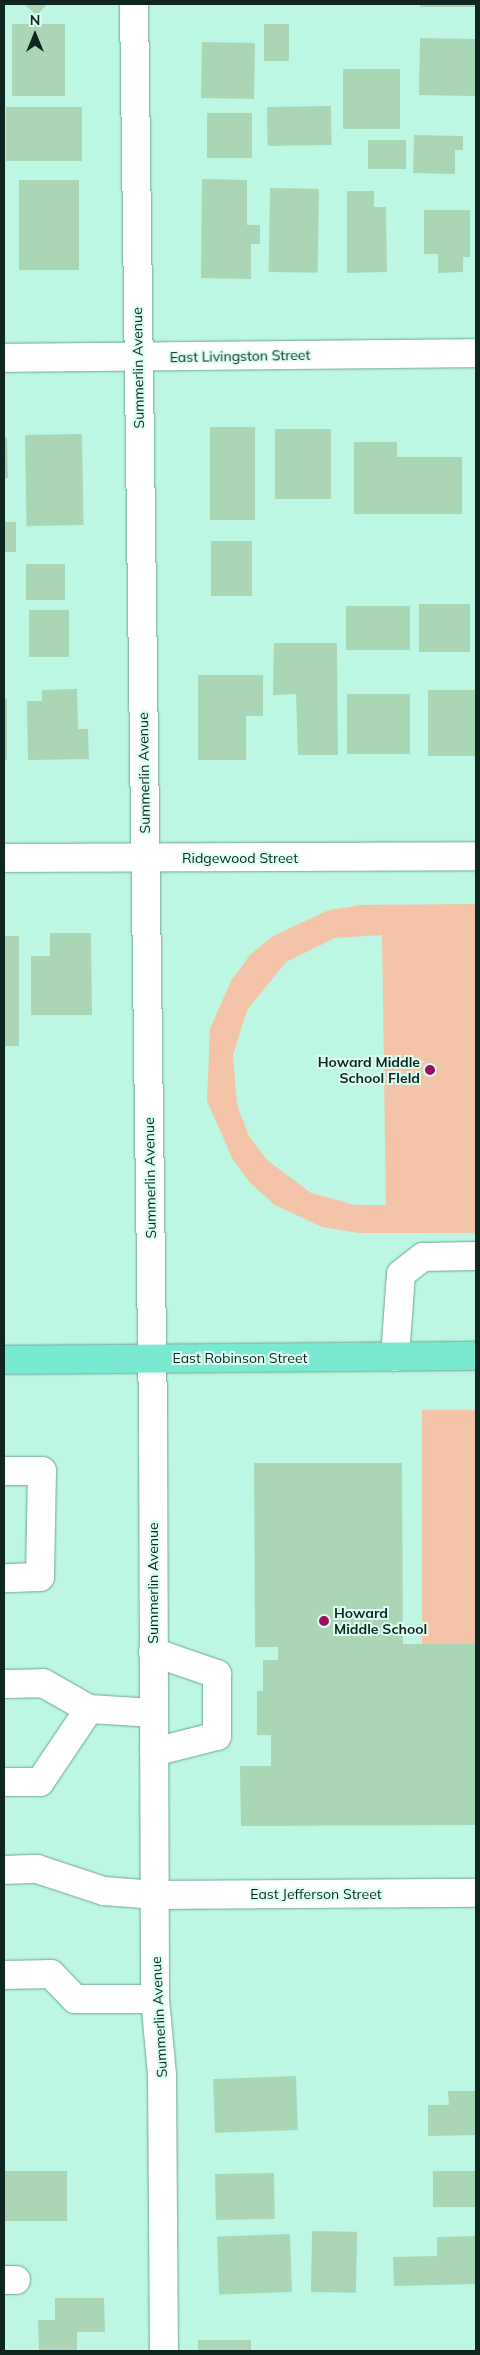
<!DOCTYPE html>
<style>
body{margin:0}
#map{position:relative;width:480px;height:2355px;overflow:hidden;background:#bdf7e4;font-family:Mulish,sans-serif}
div>[style]{position:absolute}
.green>*{inset:0;background:#f3c4a8;transform-origin:0 0}
.building>*{inset:0;background:#aad6b5;transform-origin:0 0}
.roads{filter:drop-shadow(0 0 1px #6da593) drop-shadow(0 0 1px #6da593)}
.minor>*{height:28px;margin:-14px;padding:0 14px;transform-origin:14px;border-radius:14px;background:#fff}
.major>*{height:28px;margin:-14px;padding:0 14px;transform-origin:14px;border-radius:14px;background:#7ae9d1}
.dots>*{width:14px;height:14px;translate:-50% -50%;box-sizing:border-box;border:2px solid #dcfff3;border-radius:50%}
span{translate:-50% -50%;white-space:nowrap;text-align:center;line-height:1.15;-webkit-text-stroke:4px #dcfff3;paint-order:stroke}
.street-label{font-size:14px;color:#0e261f}
.poi-label{font-size:14px;color:#0e261f;font-weight:700}
.right{translate:-100% -50%;text-align:right}
.left{translate:0 -50%;text-align:left}
.frame{position:absolute;inset:0;border:5px solid #0e261f;pointer-events:none}
.north{position:absolute;left:10px;top:10px;width:50px;height:50px;-webkit-text-stroke:4px #dcfff3;paint-order:stroke;rotate:0deg;font-size:14px;font-weight:700;line-height:20px;text-align:center;color:#0e261f}
.north::after{content:'';display:block;margin:auto;width:18px;height:22px;background:#0e261f;clip-path:polygon(50% 0,100% 100%,50% 72%,0 100%)}
</style>
<div id="map">
<div class="green">
<i style="clip-path:polygon(evenodd,476px 904px,476px 1233px,358px 1233px,322px 1227px,275px 1205px,250px 1183px,232px 1158px,207px 1101px,210px 1029px,231px 981px,250px 955px,273px 936px,329px 910px,362px 905px,476px 904px,382px 935px,386px 1205px,355px 1205px,311px 1193px,267px 1160px,249px 1136px,237px 1105px,233px 1055px,247px 1010px,286px 962px,335px 938px,382px 935px)"></i>
<i style="left:476px;top:1410px;width:234px;height:54px;rotate:90deg"></i>
</div>
<div class="building">
<i style="clip-path:polygon(24px 4px,47px 4px,37px 15px)"></i>
<i style="left:420px;top:4px;width:56px;height:3px"></i>
<i style="left:12px;top:24px;width:53px;height:72px"></i>
<i style="left:264px;top:24px;width:25px;height:37px"></i>
<i style="left:420px;top:38px;width:56px;height:57px;rotate:1deg"></i>
<i style="left:202px;top:42px;width:53px;height:56px;rotate:1deg"></i>
<i style="left:400px;top:69px;width:60px;height:57px;rotate:90deg"></i>
<i style="left:331px;top:106px;width:39px;height:64px;rotate:89deg"></i>
<i style="left:6px;top:107px;width:76px;height:54px"></i>
<i style="left:207px;top:113px;width:45px;height:45px"></i>
<i style="clip-path:polygon(414px 135px,463px 136px,463px 150px,455px 150px,455px 174px,413px 173px)"></i>
<i style="left:368px;top:140px;width:38px;height:29px"></i>
<i style="clip-path:polygon(202px 179px,247px 180px,247px 225px,260px 225px,260px 244px,251px 244px,251px 279px,201px 278px)"></i>
<i style="left:19px;top:180px;width:60px;height:90px"></i>
<i style="left:270px;top:188px;width:49px;height:84px;rotate:1deg"></i>
<i style="clip-path:polygon(347px 191px,374px 191px,374px 207px,386px 207px,387px 272px,347px 273px)"></i>
<i style="clip-path:polygon(424px 210px,470px 210px,470px 257px,463px 257px,463px 272px,438px 273px,438px 254px,424px 254px)"></i>
<i style="left:210px;top:427px;width:45px;height:93px"></i>
<i style="left:275px;top:429px;width:56px;height:70px"></i>
<i style="left:82px;top:434px;width:91px;height:57px;rotate:89deg"></i>
<i style="clip-path:polygon(4px 438px,7px 438px,8px 478px,4px 478px)"></i>
<i style="clip-path:polygon(354px 442px,397px 442px,397px 457px,462px 457px,462px 514px,354px 514px)"></i>
<i style="left:4px;top:522px;width:12px;height:30px"></i>
<i style="left:211px;top:541px;width:41px;height:55px"></i>
<i style="left:65px;top:564px;width:36px;height:39px;rotate:90deg"></i>
<i style="left:419px;top:604px;width:51px;height:48px"></i>
<i style="left:346px;top:606px;width:64px;height:44px"></i>
<i style="left:29px;top:610px;width:40px;height:47px"></i>
<i style="clip-path:polygon(274px 643px,337px 643px,338px 755px,298px 755px,296px 694px,273px 695px)"></i>
<i style="clip-path:polygon(198px 675px,263px 675px,263px 716px,246px 716px,246px 760px,198px 760px)"></i>
<i style="clip-path:polygon(77px 689px,78px 729px,88px 729px,89px 759px,28px 760px,27px 701px,42px 701px,42px 690px)"></i>
<i style="left:428px;top:690px;width:48px;height:66px"></i>
<i style="left:347px;top:694px;width:63px;height:60px"></i>
<i style="left:4px;top:699px;width:3px;height:61px"></i>
<i style="clip-path:polygon(50px 933px,91px 933px,92px 1015px,31px 1015px,31px 956px,50px 956px)"></i>
<i style="left:4px;top:936px;width:15px;height:110px"></i>
<i style="clip-path:polygon(254px 1463px,402px 1463px,403px 1644px,476px 1644px,476px 1825px,241px 1826px,240px 1766px,271px 1766px,271px 1735px,257px 1735px,257px 1691px,263px 1691px,263px 1660px,278px 1660px,278px 1647px,255px 1647px)"></i>
<i style="left:296px;top:2076px;width:54px;height:83px;rotate:88deg"></i>
<i style="clip-path:polygon(448px 2091px,476px 2091px,476px 2135px,428px 2136px,428px 2105px,449px 2105px)"></i>
<i style="left:4px;top:2171px;width:63px;height:50px"></i>
<i style="left:433px;top:2171px;width:43px;height:36px"></i>
<i style="left:274px;top:2173px;width:46px;height:59px;rotate:89deg"></i>
<i style="left:312px;top:2231px;width:45px;height:61px;rotate:1deg"></i>
<i style="left:290px;top:2234px;width:58px;height:73px;rotate:88deg"></i>
<i style="clip-path:polygon(476px 2236px,476px 2284px,394px 2286px,393px 2257px,437px 2256px,437px 2237px)"></i>
<i style="clip-path:polygon(55px 2298px,104px 2298px,105px 2332px,77px 2332px,77px 2351px,39px 2351px,38px 2320px,55px 2320px)"></i>
<i style="left:251px;top:2340px;width:11px;height:53px;rotate:90deg"></i>
</div>
<div class="roads">
<div class="minor">
<i style="left:134px;top:4px;width:1409px;rotate:89.23deg"></i>
<i style="left:153px;top:1413px;width:586px;rotate:89.8deg"></i>
<i style="left:155px;top:1999px;width:76px;rotate:84.7deg"></i>
<i style="left:162px;top:2075px;width:276px;rotate:89.6deg"></i>
<i style="left:4px;top:358px;width:472px;rotate:-0.6deg"></i>
<i style="left:4px;top:858px;width:472px;rotate:-0.2deg"></i>
<i style="left:395px;top:1357px;width:83px;rotate:-85.9deg"></i>
<i style="left:401px;top:1274px;width:28px;rotate:-38deg"></i>
<i style="left:423px;top:1257px;width:53px;rotate:-1.1deg"></i>
<i style="left:4px;top:1471px;width:38px"></i>
<i style="left:42px;top:1471px;width:106px;rotate:91.1deg"></i>
<i style="left:40px;top:1577px;width:36px;rotate:178deg"></i>
<i style="left:153px;top:1652px;width:68px;rotate:19deg"></i>
<i style="left:217px;top:1674px;width:62px;rotate:90deg"></i>
<i style="left:217px;top:1736px;width:65px;rotate:165.7deg"></i>
<i style="left:4px;top:1684px;width:39px;rotate:-1deg"></i>
<i style="left:43px;top:1683px;width:53px;rotate:29.5deg"></i>
<i style="left:4px;top:1782px;width:36px"></i>
<i style="left:40px;top:1782px;width:88px;rotate:-56.1deg"></i>
<i style="left:89px;top:1709px;width:65px;rotate:3.5deg"></i>
<i style="left:4px;top:1870px;width:33px;rotate:-2deg"></i>
<i style="left:37px;top:1869px;width:71px;rotate:18.2deg"></i>
<i style="left:104px;top:1891px;width:52px;rotate:4.4deg"></i>
<i style="left:156px;top:1895px;width:320px;rotate:-0.4deg"></i>
<i style="left:4px;top:1975px;width:47px;rotate:-1.2deg"></i>
<i style="left:51px;top:1974px;width:35px;rotate:46deg"></i>
<i style="left:75px;top:1999px;width:80px"></i>
<i style="left:4px;top:2280px;width:12px"></i>
</div>
<div class="major">
<i style="left:4px;top:1360px;width:472px;rotate:-0.5deg"></i>
</div>
</div>
<div class="dots">
<i style="left:430px;top:1070px;background:#9a0e60"></i>
<i style="left:324px;top:1621px;background:#9a0e60"></i>
</div>
<div class="street-label">
<span style="left:240px;top:356px;rotate:-1deg">East Livingston Street</span>
<span style="left:138px;top:368px;rotate:-91deg">Summerlin Avenue</span>
<span style="left:144px;top:773px;rotate:-91deg">Summerlin Avenue</span>
<span style="left:240px;top:858px">Ridgewood Street</span>
<span style="left:150px;top:1178px;rotate:-91deg">Summerlin Avenue</span>
<span style="left:240px;top:1358px">East Robinson Street</span>
<span style="left:153px;top:1583px;rotate:-90deg">Summerlin Avenue</span>
<span style="left:316px;top:1894px">East Jefferson Street</span>
<span style="left:159px;top:2017px;rotate:-93deg">Summerlin Avenue</span>
</div>
<div class="poi-label">
<span class="right" style="left:420px;top:1070px">Howard Middle<br>School FIeld</span>
<span class="left" style="left:334px;top:1621px">Howard<br>Middle School</span>
</div>
<div class="frame"></div>
<div class="north">N</div>
</div>
